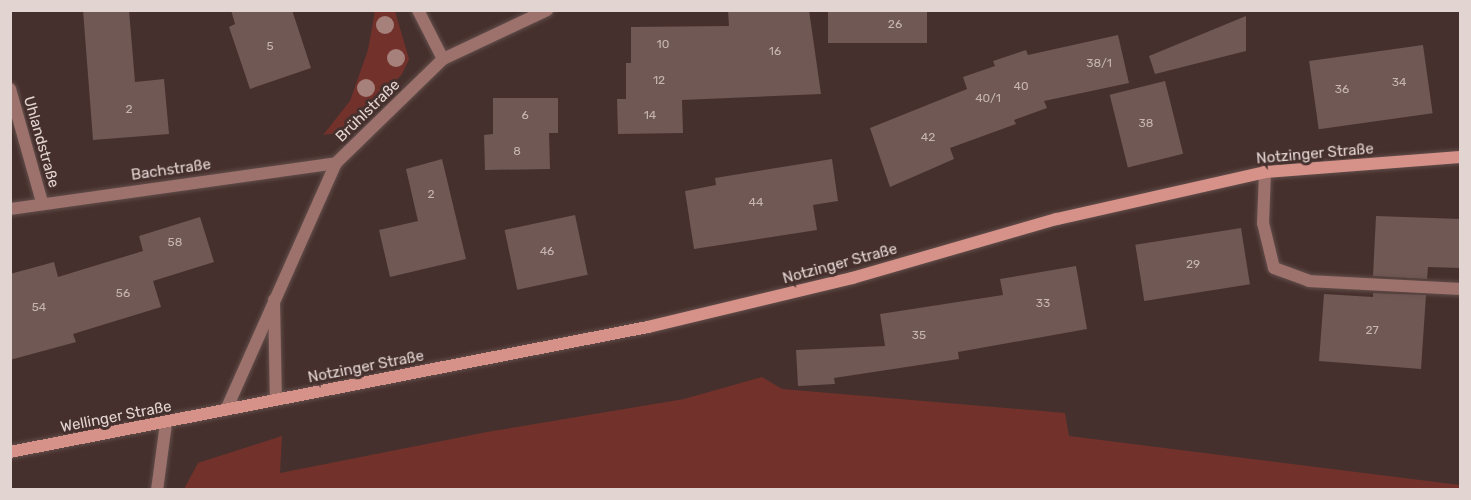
<!DOCTYPE html>
<meta charset="utf-8">
<style>
body{margin:0}
#map{position:relative;width:1471px;height:500px;overflow:hidden;background:#46302d;font-family:Rubik,sans-serif}
div>[style]{position:absolute}
.green>*{inset:0;background:#72322b}
.building>*{inset:0;background:#705854;transform-origin:0 0}
.roads{filter:drop-shadow(0 0 2px #624e4b) drop-shadow(0 0 2px #624e4b)}
.lane>*{height:12px;margin:-6px;padding:0 6px;transform-origin:6px;border-radius:6px;background:#9d726c}
.street>*{height:12px;margin:-6px;padding:0 6px;transform-origin:6px;border-radius:6px;background:#9d726c}
.secondary>*{height:12px;margin:-6px;padding:0 6px;transform-origin:6px;border-radius:6px;background:#d69289}
.trees>*{width:18px;height:18px;margin:-9px;border-radius:50%;background:#a6807a}
span{translate:-50% -50%;white-space:nowrap;text-align:center;line-height:1.15;-webkit-text-stroke:6px #46302d;paint-order:stroke}
.number-label{font-size:12px;color:#c6b5b2}
.number-label span{-webkit-text-stroke-width:0}
.street-label{font-size:15px;color:#e2d4d1}
.frame{position:absolute;inset:0;border:12px solid #e2d4d1;pointer-events:none}
</style>
<div id="map">
<div class="green">
<i style="clip-path:polygon(375px 11px,395px 11px,409px 59px,402px 74px,376px 102px,337px 133px,323px 135px,350px 101px,368px 50px)"></i>
<i style="clip-path:polygon(762px 377px,782px 389px,1065px 413px,1069px 436px,1460px 485px,1460px 489px,184px 489px,198px 463px,282px 436px,280px 473px,487px 432px,684px 399px)"></i>
</div>
<div class="building">
<i style="clip-path:polygon(83px 10px,129px 10px,135px 82px,164px 79px,169px 134px,93px 140px)"></i>
<i style="clip-path:polygon(231px 10px,292px 10px,311px 68px,250px 89px,229px 27px,235px 24px)"></i>
<i style="clip-path:polygon(728px 10px,809px 10px,821px 94px,682px 100px,683px 133px,618px 134px,617px 99px,626px 99px,626px 63px,631px 63px,631px 27px,729px 26px)"></i>
<i style="left:828px;top:10px;width:99px;height:33px"></i>
<i style="clip-path:polygon(1246px 16px,1246px 51px,1155px 74px,1149px 56px)"></i>
<i style="clip-path:polygon(1118px 35px,1129px 83px,1044px 101px,1047px 108px,1014px 120px,1016px 124px,950px 148px,954px 159px,890px 187px,870px 128px,967px 89px,963px 77px,995px 66px,993px 61px,1026px 50px,1028px 55px)"></i>
<i style="left:1423px;top:45px;width:69px;height:115px;rotate:82deg"></i>
<i style="left:1165px;top:81px;width:75px;height:57px;rotate:76deg"></i>
<i style="clip-path:polygon(493px 98px,558px 98px,558px 133px,549px 133px,550px 169px,485px 170px,484px 135px,493px 134px)"></i>
<i style="clip-path:polygon(442px 159px,466px 259px,390px 277px,379px 230px,418px 221px,406px 169px)"></i>
<i style="clip-path:polygon(832px 159px,838px 201px,813px 205px,817px 230px,694px 249px,685px 191px,716px 185px,715px 178px)"></i>
<i style="left:575px;top:215px;width:61px;height:72px;rotate:78deg"></i>
<i style="clip-path:polygon(1376px 216px,1461px 219px,1461px 268px,1428px 267px,1427px 279px,1373px 276px)"></i>
<i style="clip-path:polygon(200px 217px,214px 262px,153px 281px,161px 307px,73px 334px,76px 342px,10px 360px,10px 274px,54px 262px,58px 277px,143px 251px,139px 236px)"></i>
<i style="left:1241px;top:228px;width:57px;height:107px;rotate:81deg"></i>
<i style="clip-path:polygon(1076px 266px,1087px 329px,958px 352px,959px 359px,834px 378px,835px 384px,798px 386px,796px 350px,885px 346px,880px 314px,1003px 295px,1000px 279px)"></i>
<i style="clip-path:polygon(1373px 293px,1426px 295px,1421px 369px,1319px 361px,1324px 294px,1373px 297px)"></i>
</div>
<div class="roads">
<div class="lane">
<i style="left:1265px;top:172px;width:51px;rotate:92.2deg"></i>
<i style="left:1263px;top:223px;width:46px;rotate:76.3deg"></i>
<i style="left:1274px;top:268px;width:37px;rotate:20deg"></i>
<i style="left:1309px;top:281px;width:151px;rotate:3deg"></i>
</div>
<div class="street">
<i style="left:418px;top:10px;width:55px;rotate:63deg"></i>
<i style="left:10px;top:89px;width:117px;rotate:74.2deg"></i>
<i style="left:10px;top:209px;width:329px;rotate:-8deg"></i>
<i style="left:274px;top:300px;width:100px;rotate:88.9deg"></i>
<i style="left:226px;top:410px;width:270px;rotate:-66deg"></i>
<i style="left:336px;top:163px;width:149px;rotate:-44.2deg"></i>
<i style="left:443px;top:59px;width:115px;rotate:-25.2deg"></i>
<i style="left:157px;top:490px;width:68px;rotate:-82.3deg"></i>
</div>
<div class="secondary">
<i style="left:10px;top:452px;width:650px;rotate:-11.09deg"></i>
<i style="left:648px;top:327px;width:210px;rotate:-13.5deg"></i>
<i style="left:852px;top:278px;width:213px;rotate:-16.1deg"></i>
<i style="left:1057px;top:219px;width:213px;rotate:-12.7deg"></i>
<i style="left:1265px;top:172px;width:196px;rotate:-4.4deg"></i>
</div>
</div>
<div class="trees">
<i style="left:385px;top:25px"></i>
<i style="left:396px;top:58px"></i>
<i style="left:366px;top:88px"></i>
</div>
<div class="number-label">
<span style="left:895px;top:25px">26</span>
<span style="left:663px;top:45px">10</span>
<span style="left:270px;top:47px">5</span>
<span style="left:775px;top:52px">16</span>
<span style="left:1099px;top:64px">38/1</span>
<span style="left:659px;top:81px">12</span>
<span style="left:1399px;top:83px">34</span>
<span style="left:1021px;top:87px">40</span>
<span style="left:1342px;top:90px">36</span>
<span style="left:988px;top:99px">40/1</span>
<span style="left:129px;top:110px">2</span>
<span style="left:525px;top:116px">6</span>
<span style="left:650px;top:116px">14</span>
<span style="left:1146px;top:124px">38</span>
<span style="left:928px;top:138px">42</span>
<span style="left:517px;top:152px">8</span>
<span style="left:431px;top:195px">2</span>
<span style="left:756px;top:203px">44</span>
<span style="left:175px;top:243px">58</span>
<span style="left:547px;top:252px">46</span>
<span style="left:1193px;top:265px">29</span>
<span style="left:123px;top:294px">56</span>
<span style="left:1043px;top:304px">33</span>
<span style="left:39px;top:308px">54</span>
<span style="left:1372px;top:331px">27</span>
<span style="left:919px;top:336px">35</span>
</div>
<div class="street-label">
<span style="left:368px;top:111px;rotate:-44deg">Brühlstraße</span>
<span style="left:41px;top:142px;rotate:74deg">Uhlandstraße</span>
<span style="left:1315px;top:154px;rotate:-5deg">Notzinger Straße</span>
<span style="left:171px;top:170px;rotate:-8deg">Bachstraße</span>
<span style="left:840px;top:264px;rotate:-15deg">Notzinger Straße</span>
<span style="left:366px;top:367px;rotate:-11deg">Notzinger Straße</span>
<span style="left:116px;top:417px;rotate:-11deg">Wellinger Straße</span>
</div>
<div class="frame"></div>
</div>
